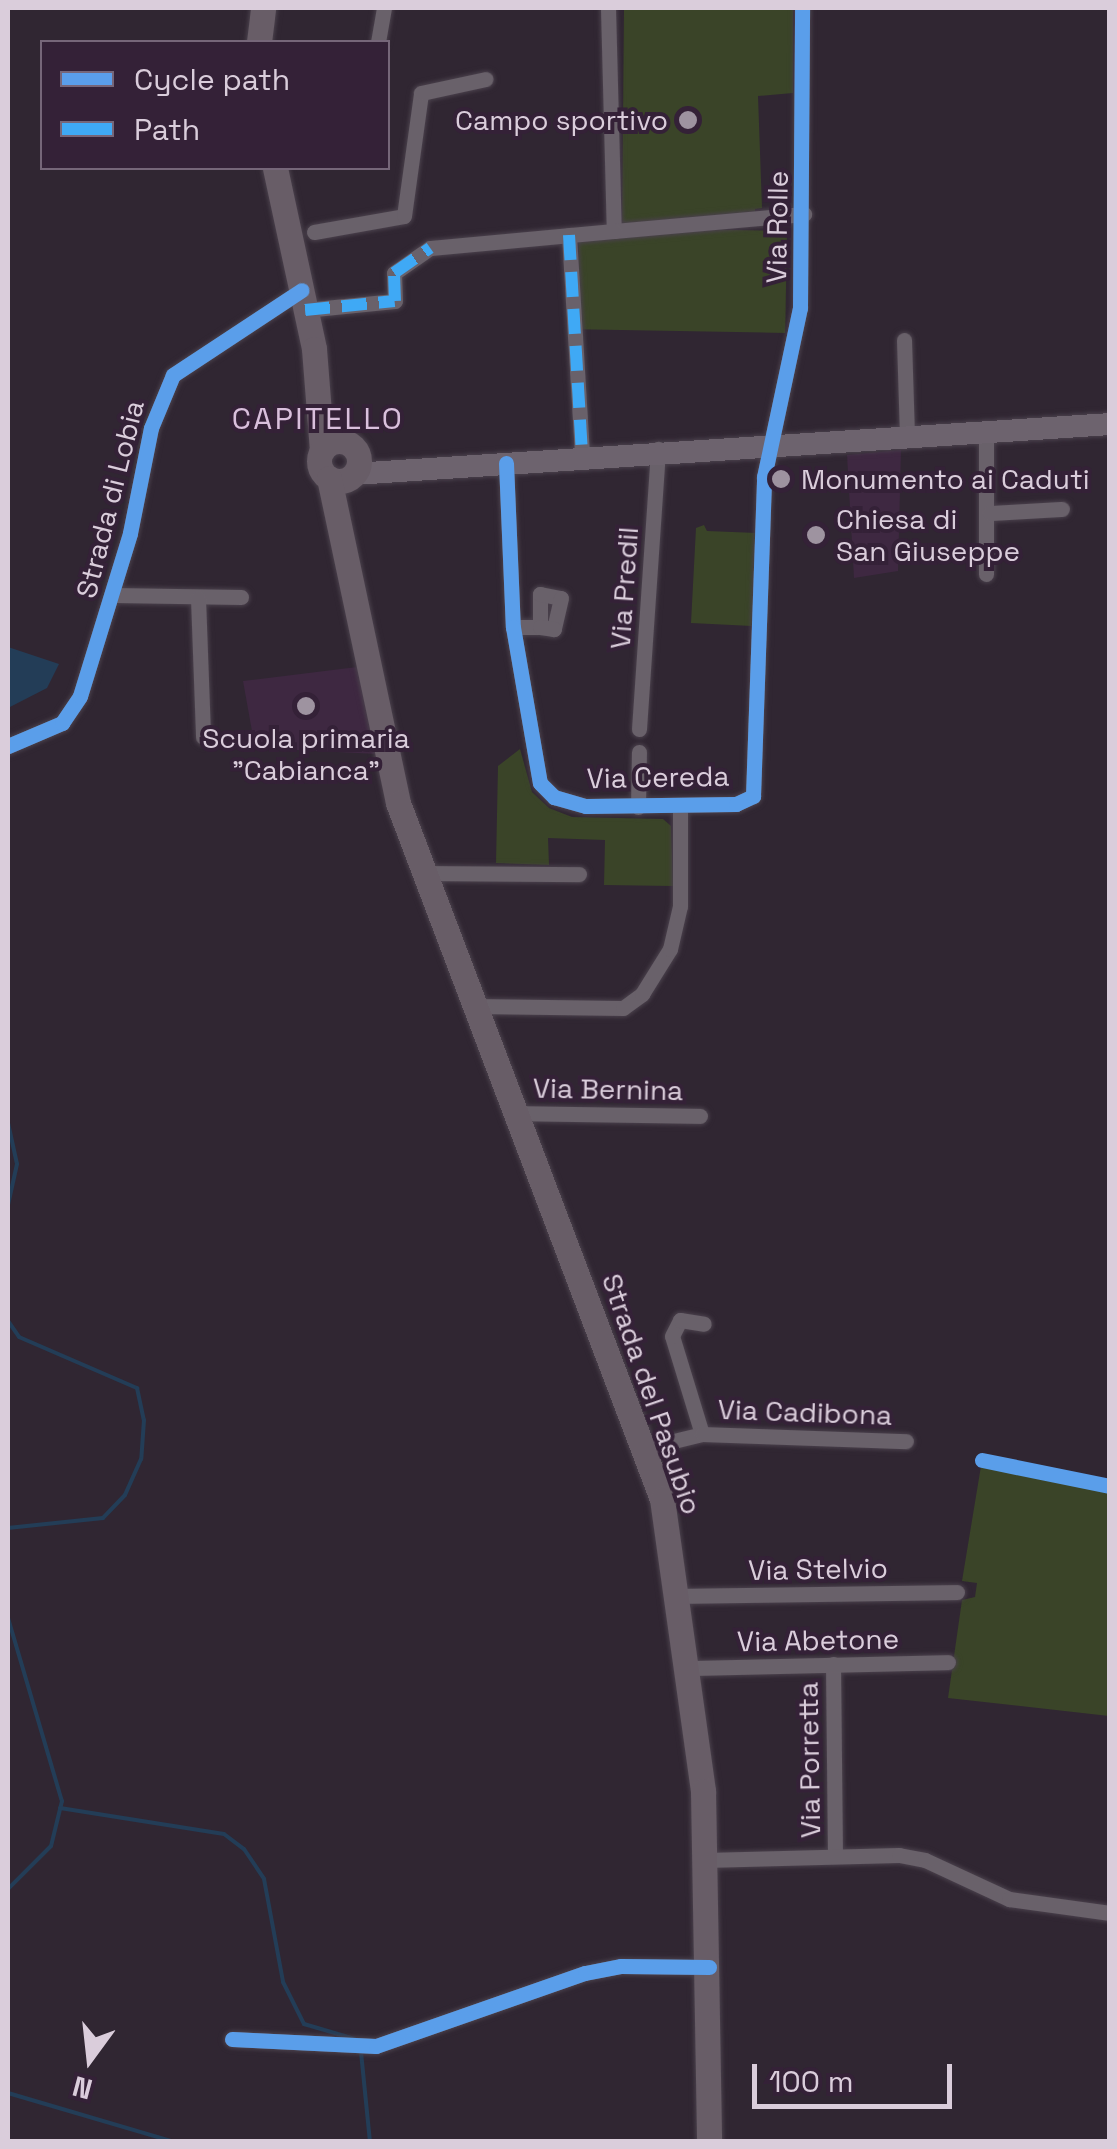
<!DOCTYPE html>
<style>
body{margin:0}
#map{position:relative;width:1117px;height:2149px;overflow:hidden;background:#302632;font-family:"Space Grotesk",sans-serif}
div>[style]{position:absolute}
.built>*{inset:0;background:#3e2841}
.green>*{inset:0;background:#3a4428;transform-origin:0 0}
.water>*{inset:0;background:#233d57}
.stream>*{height:4px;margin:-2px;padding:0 2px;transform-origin:2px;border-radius:2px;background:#233d57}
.roads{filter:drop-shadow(0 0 2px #4a414c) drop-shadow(0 0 2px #4a414c)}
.street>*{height:15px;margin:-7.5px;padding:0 7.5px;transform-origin:7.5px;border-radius:7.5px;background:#69616a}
.secondary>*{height:22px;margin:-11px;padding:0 11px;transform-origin:11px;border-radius:11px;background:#6d636e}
.primary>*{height:25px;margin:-12.5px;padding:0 12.5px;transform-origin:12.5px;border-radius:12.5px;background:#685d67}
.primary>.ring{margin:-12.5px;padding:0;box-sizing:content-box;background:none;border:25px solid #685d67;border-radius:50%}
.quiet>*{height:12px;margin-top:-6px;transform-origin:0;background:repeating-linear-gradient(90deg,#3fa9f5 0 25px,transparent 0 37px)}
.cycleway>*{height:15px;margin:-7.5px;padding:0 7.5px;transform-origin:7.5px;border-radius:7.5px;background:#5a9eea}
.dots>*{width:28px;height:28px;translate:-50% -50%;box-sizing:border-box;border:5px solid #342137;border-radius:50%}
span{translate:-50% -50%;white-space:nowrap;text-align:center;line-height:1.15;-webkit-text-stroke:8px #342137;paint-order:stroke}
.poi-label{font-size:28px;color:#dacddb}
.right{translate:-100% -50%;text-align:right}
.left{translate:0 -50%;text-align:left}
.street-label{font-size:28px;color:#dacddb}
.neighbourhood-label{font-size:30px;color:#d9c0dc;letter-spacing:2.5px}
.frame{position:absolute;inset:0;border:10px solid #dacddb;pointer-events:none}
.legend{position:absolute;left:40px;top:40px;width:350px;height:130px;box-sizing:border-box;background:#342137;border:2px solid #766679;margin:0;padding:12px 18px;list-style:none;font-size:30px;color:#dacddb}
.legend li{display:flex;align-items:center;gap:20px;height:50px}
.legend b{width:50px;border:2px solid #766679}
.north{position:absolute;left:40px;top:2009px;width:100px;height:100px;-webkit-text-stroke:8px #342137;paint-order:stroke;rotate:195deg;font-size:28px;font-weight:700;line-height:40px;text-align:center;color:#dacddb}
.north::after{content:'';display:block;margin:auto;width:35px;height:45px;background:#dacddb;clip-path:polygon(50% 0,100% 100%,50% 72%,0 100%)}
.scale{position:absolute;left:752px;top:2064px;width:200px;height:45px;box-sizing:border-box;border:5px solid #dacddb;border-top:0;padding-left:12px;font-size:30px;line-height:35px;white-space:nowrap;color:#dacddb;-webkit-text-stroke:8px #342137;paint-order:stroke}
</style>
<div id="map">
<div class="built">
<i style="clip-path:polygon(901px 450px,898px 571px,854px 578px,847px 455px)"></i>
<i style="clip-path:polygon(357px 667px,377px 754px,255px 748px,243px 681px)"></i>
</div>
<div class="green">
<i style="clip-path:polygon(624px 8px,793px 8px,793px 93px,758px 96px,762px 208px,755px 209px,755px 218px,622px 226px)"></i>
<i style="left:787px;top:231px;width:102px;height:208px;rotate:91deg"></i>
<i style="clip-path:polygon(704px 525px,707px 531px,757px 533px,752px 626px,691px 623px,696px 528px)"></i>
<i style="clip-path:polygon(520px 749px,532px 792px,549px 808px,572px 817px,663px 819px,671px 826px,673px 886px,604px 885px,605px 840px,548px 838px,549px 865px,496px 863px,498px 766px)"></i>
<i style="clip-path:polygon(982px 1460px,1109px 1486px,1109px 1716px,948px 1698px,962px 1600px,975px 1597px,977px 1583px,962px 1581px)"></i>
</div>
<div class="water">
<i style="clip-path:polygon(8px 647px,59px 664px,47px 688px,8px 708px)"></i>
</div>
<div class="stream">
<i style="left:8px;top:1123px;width:42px;rotate:77.6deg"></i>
<i style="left:17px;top:1164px;width:42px;rotate:102.4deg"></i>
<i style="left:8px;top:1321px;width:19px;rotate:55deg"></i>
<i style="left:19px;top:1337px;width:129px;rotate:23.4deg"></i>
<i style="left:137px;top:1388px;width:33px;rotate:78deg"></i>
<i style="left:144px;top:1420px;width:39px;rotate:94deg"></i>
<i style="left:141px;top:1459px;width:39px;rotate:114deg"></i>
<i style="left:125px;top:1495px;width:32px;rotate:134deg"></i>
<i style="left:103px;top:1518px;width:96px;rotate:174deg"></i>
<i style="left:8px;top:1618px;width:191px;rotate:73.6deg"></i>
<i style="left:62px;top:1801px;width:46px;rotate:103.7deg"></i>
<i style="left:51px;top:1846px;width:61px;rotate:135deg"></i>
<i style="left:60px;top:1808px;width:166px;rotate:9deg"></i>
<i style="left:224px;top:1834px;width:25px;rotate:37deg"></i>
<i style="left:244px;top:1849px;width:36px;rotate:56deg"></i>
<i style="left:264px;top:1879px;width:105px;rotate:79.5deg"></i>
<i style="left:283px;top:1982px;width:47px;rotate:63.4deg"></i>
<i style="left:304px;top:2024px;width:53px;rotate:16.4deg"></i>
<i style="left:361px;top:2052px;width:90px;rotate:84.3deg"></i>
<i style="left:8px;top:2093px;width:174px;rotate:16.4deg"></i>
</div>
<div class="roads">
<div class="street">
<i style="left:608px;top:8px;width:223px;rotate:88.5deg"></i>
<i style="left:614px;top:231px;width:191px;rotate:-5.1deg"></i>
<i style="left:378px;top:42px;width:35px;rotate:-80deg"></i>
<i style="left:314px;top:232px;width:91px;rotate:-10.1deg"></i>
<i style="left:404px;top:216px;width:124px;rotate:-82.1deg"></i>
<i style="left:421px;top:93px;width:66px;rotate:-12.2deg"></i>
<i style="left:569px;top:235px;width:222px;rotate:86.6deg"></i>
<i style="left:305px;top:310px;width:90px;rotate:-5.7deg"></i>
<i style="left:395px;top:301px;width:28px;rotate:-92deg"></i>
<i style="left:394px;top:273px;width:44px;rotate:-34.8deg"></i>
<i style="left:430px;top:248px;width:185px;rotate:-5.3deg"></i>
<i style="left:904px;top:340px;width:96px;rotate:88.2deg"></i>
<i style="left:986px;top:433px;width:141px;rotate:90deg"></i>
<i style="left:506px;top:463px;width:164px;rotate:87.6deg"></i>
<i style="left:513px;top:627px;width:158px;rotate:80.2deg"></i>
<i style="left:540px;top:783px;width:20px;rotate:45deg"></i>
<i style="left:554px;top:797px;width:33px;rotate:16deg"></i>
<i style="left:586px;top:806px;width:150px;rotate:-0.8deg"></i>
<i style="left:736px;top:804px;width:19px;rotate:-25deg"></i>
<i style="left:753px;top:796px;width:319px;rotate:-88deg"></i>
<i style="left:764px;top:477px;width:173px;rotate:-78deg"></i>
<i style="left:800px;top:308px;width:300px;rotate:-89.6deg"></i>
<i style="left:990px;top:513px;width:72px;rotate:-3.2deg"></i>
<i style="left:113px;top:595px;width:128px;rotate:0.9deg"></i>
<i style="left:198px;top:598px;width:139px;rotate:87.9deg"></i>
<i style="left:513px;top:627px;width:27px"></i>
<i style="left:540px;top:627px;width:33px;rotate:-90deg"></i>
<i style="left:540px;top:594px;width:21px;rotate:11deg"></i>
<i style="left:561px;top:598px;width:32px;rotate:103deg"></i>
<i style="left:554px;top:629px;width:14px;rotate:-172deg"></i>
<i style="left:639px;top:729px;width:281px;rotate:-86.1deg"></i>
<i style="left:8px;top:746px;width:59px;rotate:-23.1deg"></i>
<i style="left:62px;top:723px;width:32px;rotate:-56deg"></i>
<i style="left:80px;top:696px;width:170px;rotate:-72.9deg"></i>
<i style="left:130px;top:533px;width:107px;rotate:-78.7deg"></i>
<i style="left:151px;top:428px;width:57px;rotate:-67.5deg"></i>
<i style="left:173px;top:375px;width:154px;rotate:-33.4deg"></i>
<i style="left:638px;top:807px;width:55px;rotate:-89deg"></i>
<i style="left:423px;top:873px;width:156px;rotate:0.4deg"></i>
<i style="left:474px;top:1006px;width:149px;rotate:0.8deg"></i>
<i style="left:623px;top:1008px;width:24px;rotate:-36deg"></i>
<i style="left:642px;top:994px;width:53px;rotate:-58.1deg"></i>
<i style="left:670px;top:949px;width:44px;rotate:-76.9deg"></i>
<i style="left:680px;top:906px;width:99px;rotate:-90deg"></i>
<i style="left:515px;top:1113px;width:185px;rotate:0.9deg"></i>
<i style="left:702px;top:1434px;width:102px;rotate:-107deg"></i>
<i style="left:672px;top:1336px;width:18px;rotate:-63deg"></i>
<i style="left:680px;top:1320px;width:24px;rotate:9deg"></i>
<i style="left:645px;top:1448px;width:59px;rotate:-13.8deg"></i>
<i style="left:702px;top:1434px;width:204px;rotate:2deg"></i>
<i style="left:680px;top:1596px;width:277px;rotate:-0.8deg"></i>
<i style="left:833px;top:1664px;width:192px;rotate:89.4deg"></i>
<i style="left:689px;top:1668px;width:259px;rotate:-1.3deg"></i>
<i style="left:705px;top:1860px;width:194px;rotate:-1.5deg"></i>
<i style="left:899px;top:1855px;width:26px;rotate:11deg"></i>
<i style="left:925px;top:1860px;width:93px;rotate:24.9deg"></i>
<i style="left:1009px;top:1899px;width:102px;rotate:7.9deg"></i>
<i style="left:232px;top:2039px;width:144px;rotate:2.8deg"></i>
<i style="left:376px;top:2046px;width:221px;rotate:-19.3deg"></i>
<i style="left:585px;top:1973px;width:37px;rotate:-11deg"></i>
<i style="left:621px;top:1966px;width:88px;rotate:0.7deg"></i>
</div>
<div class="secondary">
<i style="left:354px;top:474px;width:758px;rotate:-3.78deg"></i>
</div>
<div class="primary">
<i style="left:259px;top:42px;width:34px;rotate:-83deg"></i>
<i style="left:275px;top:168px;width:185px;rotate:77.8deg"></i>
<i style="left:314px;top:349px;width:102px;rotate:85.5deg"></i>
<i class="ring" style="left:319px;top:441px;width:15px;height:15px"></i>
<i style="left:329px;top:478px;width:332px;rotate:78deg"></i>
<i style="left:398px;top:803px;width:744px;rotate:69.23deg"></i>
<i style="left:662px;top:1499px;width:295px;rotate:82deg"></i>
<i style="left:703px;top:1791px;width:351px;rotate:89deg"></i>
</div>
</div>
<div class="quiet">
<i style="left:569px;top:235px;width:222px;rotate:86.6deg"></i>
<i style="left:305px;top:310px;width:90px;rotate:-5.7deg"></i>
<i style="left:395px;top:301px;width:28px;rotate:-92deg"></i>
<i style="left:394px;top:273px;width:44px;rotate:-34.8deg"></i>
</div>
<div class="cycleway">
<i style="left:506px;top:463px;width:164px;rotate:87.6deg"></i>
<i style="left:513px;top:627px;width:158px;rotate:80.2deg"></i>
<i style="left:540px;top:783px;width:20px;rotate:45deg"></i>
<i style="left:554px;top:797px;width:33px;rotate:16deg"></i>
<i style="left:586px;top:806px;width:150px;rotate:-0.8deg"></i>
<i style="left:736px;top:804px;width:19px;rotate:-25deg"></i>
<i style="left:753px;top:796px;width:319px;rotate:-88deg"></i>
<i style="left:764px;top:477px;width:173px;rotate:-78deg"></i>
<i style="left:800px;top:308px;width:300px;rotate:-89.6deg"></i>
<i style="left:8px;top:746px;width:59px;rotate:-23.1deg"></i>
<i style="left:62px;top:723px;width:32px;rotate:-56deg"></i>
<i style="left:80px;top:696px;width:170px;rotate:-72.9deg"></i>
<i style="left:130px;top:533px;width:107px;rotate:-78.7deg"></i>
<i style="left:151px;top:428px;width:57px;rotate:-67.5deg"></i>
<i style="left:173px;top:375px;width:154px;rotate:-33.4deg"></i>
<i style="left:982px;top:1460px;width:131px;rotate:11.5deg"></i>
<i style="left:232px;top:2039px;width:144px;rotate:2.8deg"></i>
<i style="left:376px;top:2046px;width:221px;rotate:-19.3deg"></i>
<i style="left:585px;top:1973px;width:37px;rotate:-11deg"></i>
<i style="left:621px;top:1966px;width:88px;rotate:0.7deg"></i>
</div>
<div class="dots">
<i style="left:688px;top:120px;background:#9e93a0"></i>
<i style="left:781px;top:479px;background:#9e93a0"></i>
<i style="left:816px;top:535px;background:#9e93a0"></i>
<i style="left:306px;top:706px;background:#9e93a0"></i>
</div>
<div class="poi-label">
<span class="right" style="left:668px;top:120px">Campo sportivo</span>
<span class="left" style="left:801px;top:479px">Monumento ai Caduti</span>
<span class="left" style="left:836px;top:535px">Chiesa di<br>San Giuseppe</span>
<span style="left:306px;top:754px">Scuola primaria<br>"Cabianca"</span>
</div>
<div class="street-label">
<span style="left:777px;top:227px;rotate:-89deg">Via Rolle</span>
<span style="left:110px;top:499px;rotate:-76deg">Strada di Lobia</span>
<span style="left:624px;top:588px;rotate:-86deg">Via Predil</span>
<span style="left:658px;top:777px;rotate:-1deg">Via Cereda</span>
<span style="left:608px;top:1089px;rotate:1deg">Via Bernina</span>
<span style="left:652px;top:1394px;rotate:71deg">Strada del Pasubio</span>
<span style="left:805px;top:1412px;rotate:2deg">Via Cadibona</span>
<span style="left:818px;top:1569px;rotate:-1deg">Via Stelvio</span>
<span style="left:818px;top:1640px;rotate:-1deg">Via Abetone</span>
<span style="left:809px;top:1760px;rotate:-91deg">Via Porretta</span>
</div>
<div class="neighbourhood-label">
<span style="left:318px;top:419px">CAPITELLO</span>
</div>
<div class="frame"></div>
<ul class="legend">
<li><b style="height:12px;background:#5a9eea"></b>Cycle path</li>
<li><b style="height:12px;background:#3fa9f5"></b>Path</li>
</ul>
<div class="north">N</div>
<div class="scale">100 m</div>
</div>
